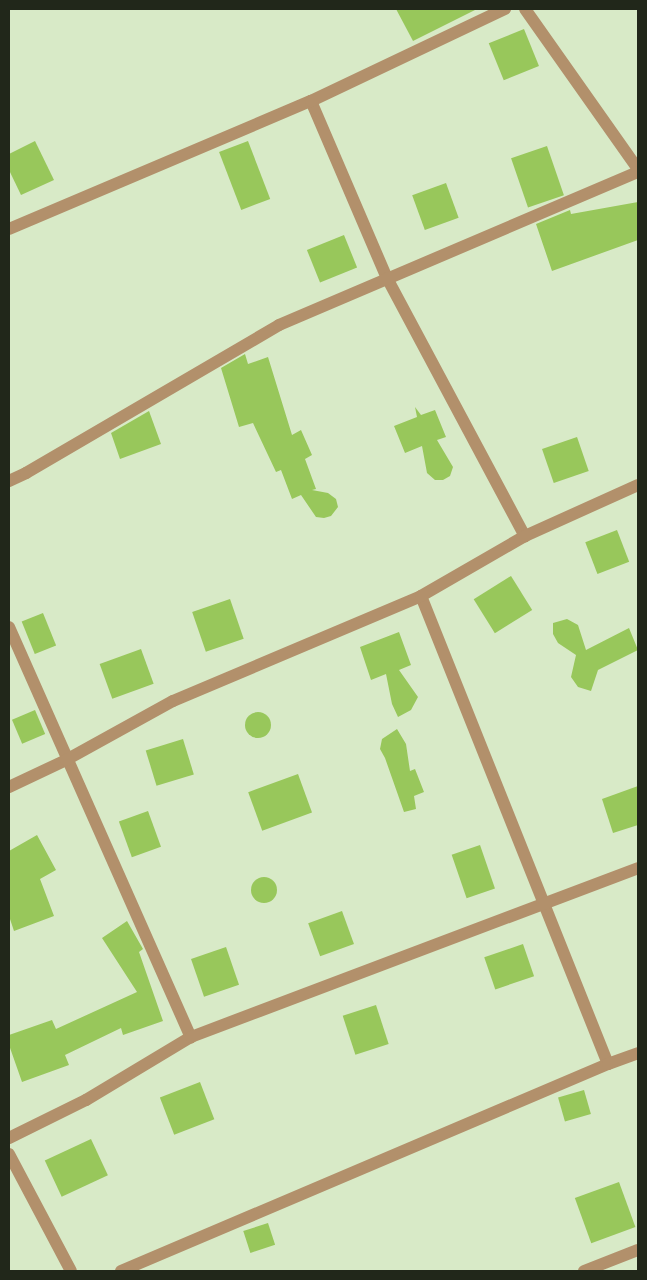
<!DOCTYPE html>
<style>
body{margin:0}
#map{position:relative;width:647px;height:1280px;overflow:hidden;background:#d8eac7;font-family:"Alegreya Sans",sans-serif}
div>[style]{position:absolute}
.building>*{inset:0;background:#98c75b;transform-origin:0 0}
.round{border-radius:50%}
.minor>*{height:12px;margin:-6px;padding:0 6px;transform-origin:6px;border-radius:6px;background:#b2906b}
span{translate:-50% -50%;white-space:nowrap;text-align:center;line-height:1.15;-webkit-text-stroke:4px #fff;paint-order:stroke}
.frame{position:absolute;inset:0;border:10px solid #21271a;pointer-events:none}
</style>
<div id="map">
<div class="building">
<i style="clip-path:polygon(396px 9px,477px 9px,413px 41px)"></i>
<i style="left:524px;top:29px;width:40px;height:38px;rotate:68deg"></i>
<i style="clip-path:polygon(35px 141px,54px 180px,21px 195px,9px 170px,9px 154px)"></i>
<i style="left:248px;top:141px;width:62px;height:31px;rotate:69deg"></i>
<i style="left:547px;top:146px;width:52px;height:38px;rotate:71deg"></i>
<i style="left:446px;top:183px;width:37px;height:36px;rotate:70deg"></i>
<i style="clip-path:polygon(638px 202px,638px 240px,552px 271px,536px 224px,570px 210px,571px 214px)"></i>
<i style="left:344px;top:235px;width:35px;height:40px;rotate:68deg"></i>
<i style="clip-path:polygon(245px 354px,248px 364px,268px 357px,292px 435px,301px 430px,312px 455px,305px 459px,316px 489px,312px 490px,328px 493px,336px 499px,338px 507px,331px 516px,324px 518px,316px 517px,301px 495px,292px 499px,281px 470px,276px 472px,253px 423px,239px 427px,221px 368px)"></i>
<i style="clip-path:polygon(415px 407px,421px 415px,435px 410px,446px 437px,437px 440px,453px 467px,450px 476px,443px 480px,435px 480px,427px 473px,422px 446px,405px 453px,394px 426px,417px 417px)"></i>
<i style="clip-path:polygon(149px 411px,161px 444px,120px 459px,111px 433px)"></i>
<i style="left:577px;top:437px;width:36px;height:37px;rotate:71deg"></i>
<i style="left:617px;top:530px;width:34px;height:34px;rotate:69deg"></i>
<i style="left:511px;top:576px;width:40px;height:44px;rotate:58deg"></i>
<i style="left:230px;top:599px;width:42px;height:40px;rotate:71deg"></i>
<i style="left:43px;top:613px;width:35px;height:23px;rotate:68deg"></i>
<i style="clip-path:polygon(567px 619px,578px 625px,586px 650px,629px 628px,638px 650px,598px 670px,591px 691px,578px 687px,571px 677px,576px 655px,558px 643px,553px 634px,553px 623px)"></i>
<i style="clip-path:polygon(399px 632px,411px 665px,399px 670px,418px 697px,411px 710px,398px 717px,392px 704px,386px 674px,371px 680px,360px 647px)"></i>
<i style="left:141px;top:649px;width:37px;height:44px;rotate:70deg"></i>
<i style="left:35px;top:710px;width:26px;height:25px;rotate:67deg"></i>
<i class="round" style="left:245px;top:712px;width:26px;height:26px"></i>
<i style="clip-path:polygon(397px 729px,406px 744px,410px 771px,415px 769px,424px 792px,414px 796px,416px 809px,404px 812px,385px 758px,380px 749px,382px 739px)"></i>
<i style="left:183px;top:739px;width:37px;height:39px;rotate:73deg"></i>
<i style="left:298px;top:774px;width:41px;height:53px;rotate:70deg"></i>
<i style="clip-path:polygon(638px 786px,638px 825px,613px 833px,602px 799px)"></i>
<i style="left:148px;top:811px;width:38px;height:31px;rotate:70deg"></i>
<i style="clip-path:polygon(37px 835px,56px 870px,40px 879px,54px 916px,14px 931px,9px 916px,9px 851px)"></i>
<i style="left:480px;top:845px;width:46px;height:30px;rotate:71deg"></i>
<i class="round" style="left:251px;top:877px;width:26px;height:26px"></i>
<i style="left:342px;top:911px;width:35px;height:36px;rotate:70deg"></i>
<i style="clip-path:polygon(127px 921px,143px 949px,139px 952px,163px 1021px,123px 1035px,121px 1028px,65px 1055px,69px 1065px,22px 1082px,9px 1045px,9px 1035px,52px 1020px,56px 1029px,137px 992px,102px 938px)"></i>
<i style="left:523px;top:944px;width:34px;height:41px;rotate:71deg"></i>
<i style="left:226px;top:947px;width:40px;height:37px;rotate:71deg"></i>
<i style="left:376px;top:1005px;width:41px;height:35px;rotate:72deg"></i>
<i style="left:200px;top:1082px;width:40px;height:43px;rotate:69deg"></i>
<i style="left:584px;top:1090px;width:25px;height:27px;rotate:74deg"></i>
<i style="left:91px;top:1139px;width:40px;height:51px;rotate:65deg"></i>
<i style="left:619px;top:1182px;width:48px;height:47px;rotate:70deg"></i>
<i style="left:268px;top:1223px;width:23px;height:26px;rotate:72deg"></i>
</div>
<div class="minor">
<i style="left:525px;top:9px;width:196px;rotate:54.8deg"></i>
<i style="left:311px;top:101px;width:193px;rotate:66.8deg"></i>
<i style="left:387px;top:278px;width:293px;rotate:61.9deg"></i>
<i style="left:9px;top:229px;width:328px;rotate:-23deg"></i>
<i style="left:311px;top:101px;width:215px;rotate:-25.4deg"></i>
<i style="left:9px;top:481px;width:19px;rotate:-25deg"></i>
<i style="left:26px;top:473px;width:293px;rotate:-30.3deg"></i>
<i style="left:279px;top:325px;width:390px;rotate:-23.1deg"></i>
<i style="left:421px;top:596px;width:504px;rotate:68.22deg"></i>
<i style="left:9px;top:627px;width:449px;rotate:66.1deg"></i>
<i style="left:9px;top:787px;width:63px;rotate:-25.3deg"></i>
<i style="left:66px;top:760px;width:122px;rotate:-28.9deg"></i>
<i style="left:173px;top:701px;width:269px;rotate:-22.9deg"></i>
<i style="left:421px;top:596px;width:120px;rotate:-30deg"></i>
<i style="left:525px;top:536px;width:124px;rotate:-24.3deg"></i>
<i style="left:9px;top:1138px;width:86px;rotate:-26.3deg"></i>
<i style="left:86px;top:1100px;width:122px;rotate:-31deg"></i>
<i style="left:191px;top:1037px;width:478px;rotate:-20.7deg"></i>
<i style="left:9px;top:1154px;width:132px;rotate:62.1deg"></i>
<i style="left:121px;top:1271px;width:529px;rotate:-23.03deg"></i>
<i style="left:608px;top:1064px;width:32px;rotate:-20deg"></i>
<i style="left:584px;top:1271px;width:58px;rotate:-21.3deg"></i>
</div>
<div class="frame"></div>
</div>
